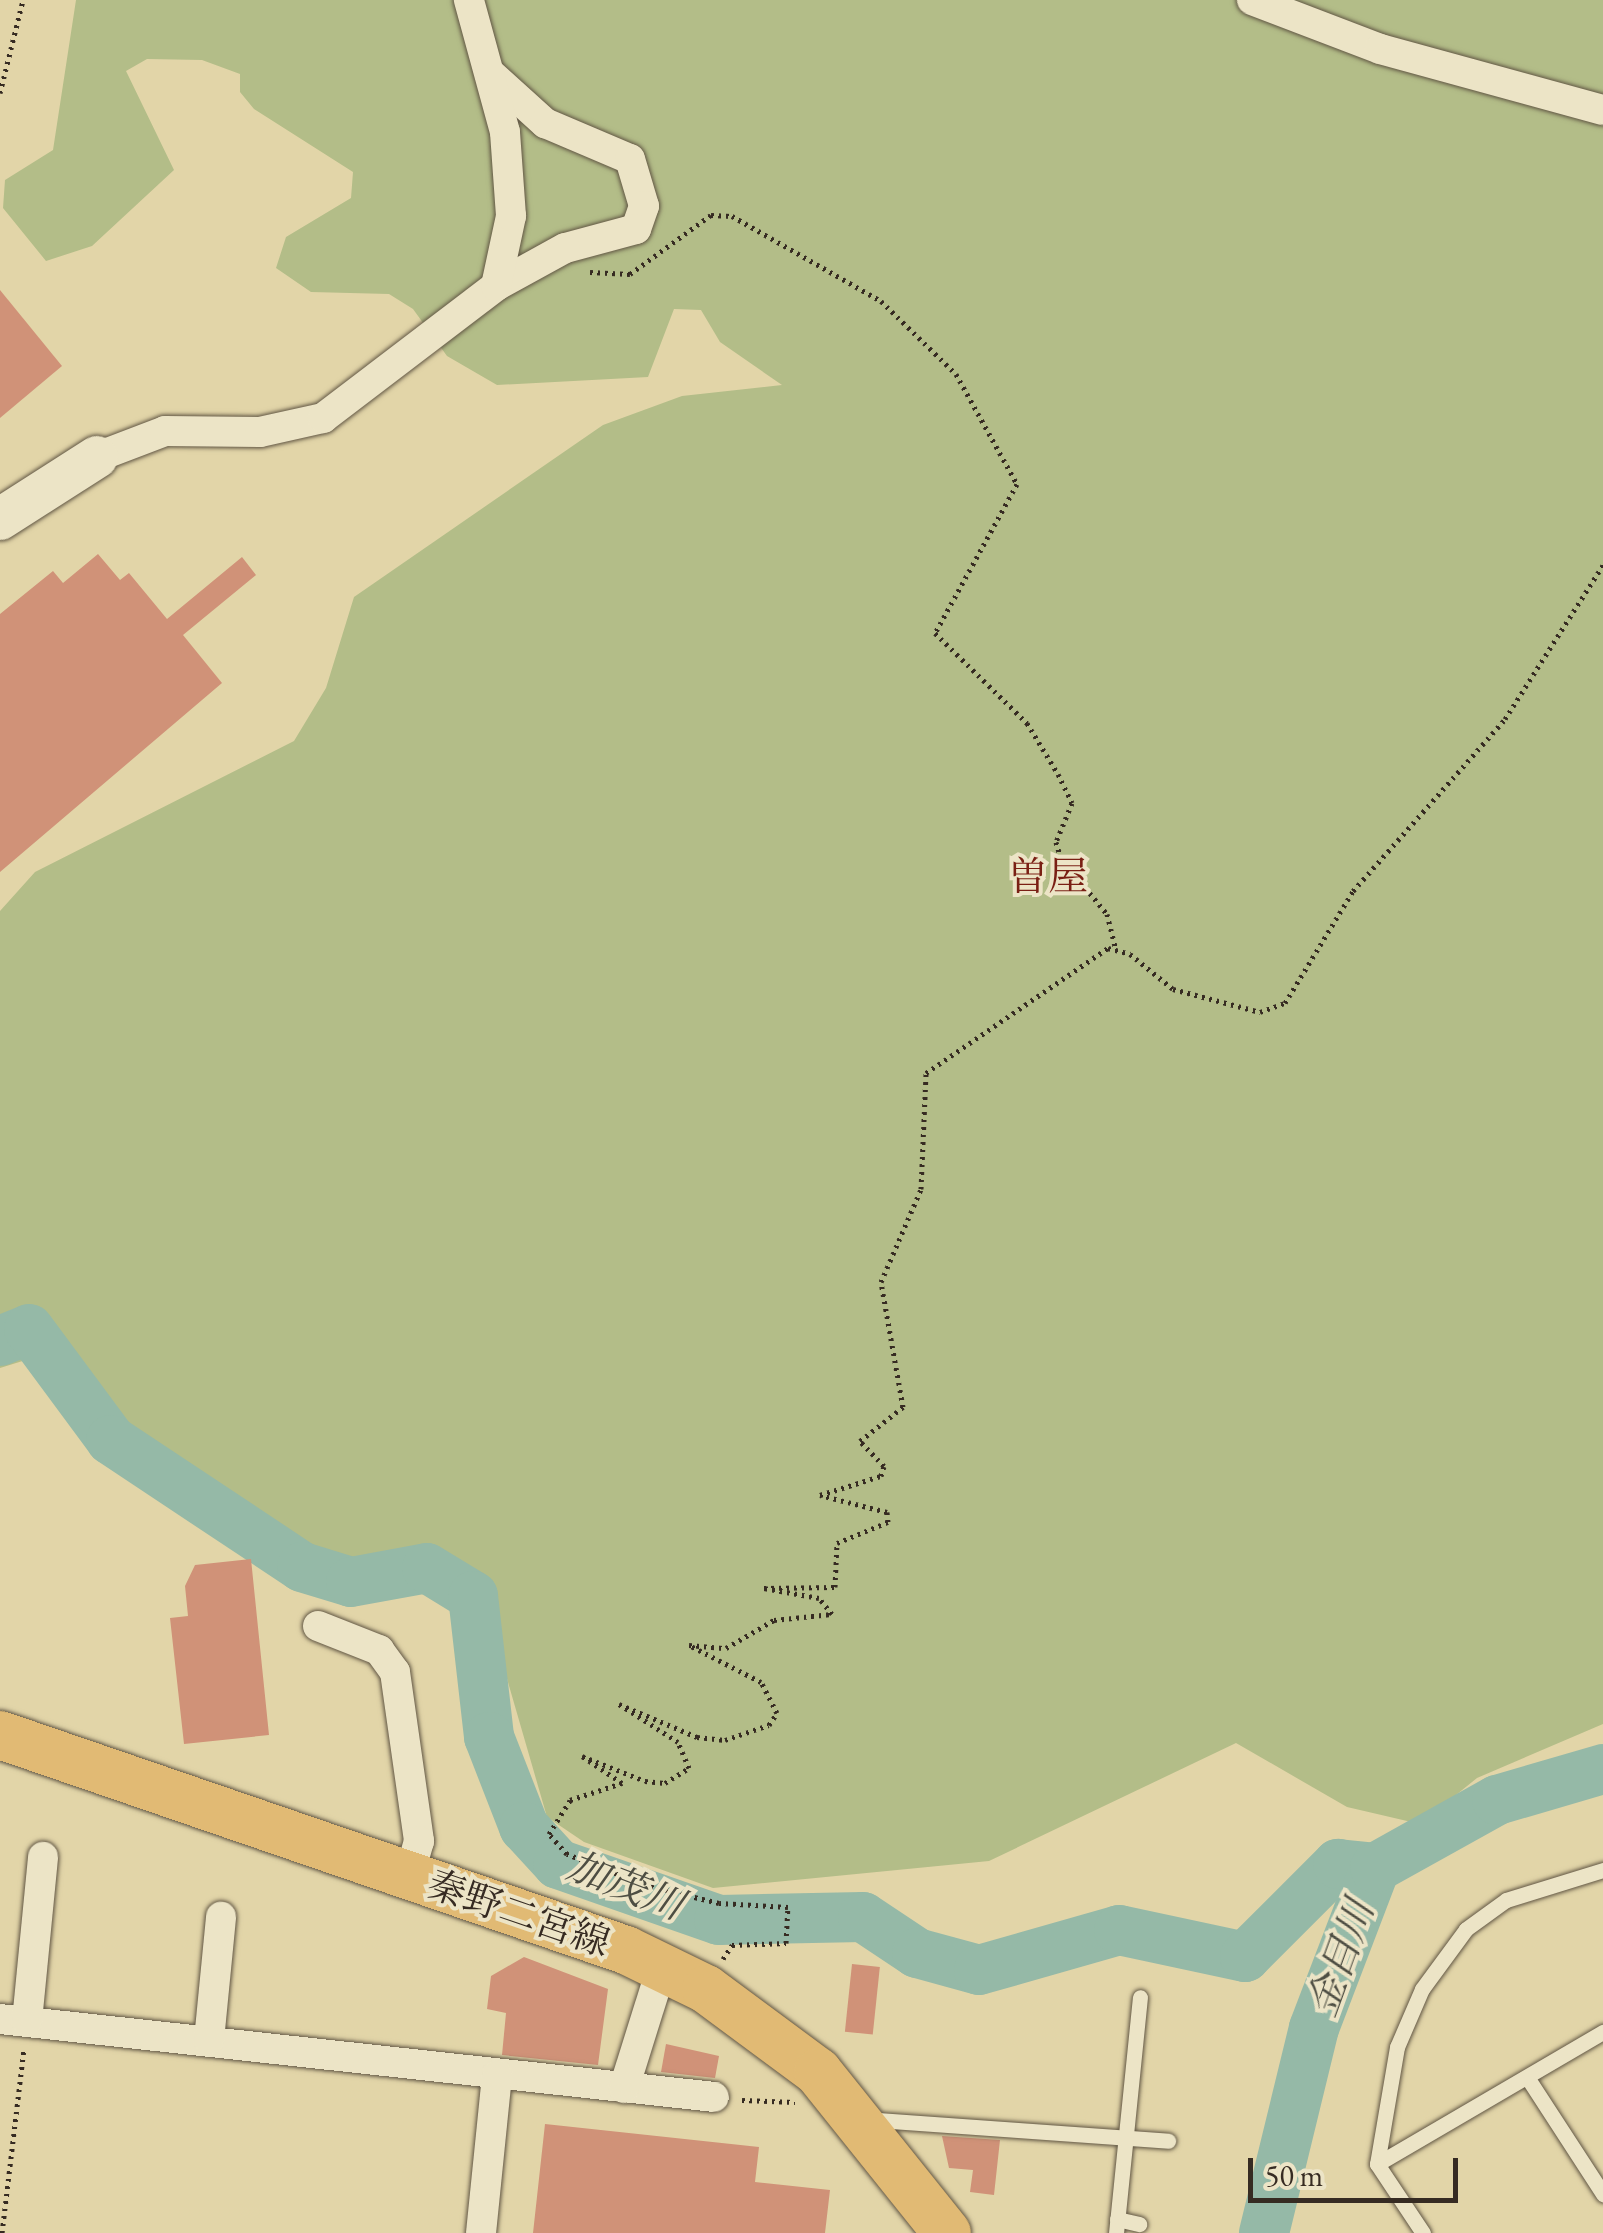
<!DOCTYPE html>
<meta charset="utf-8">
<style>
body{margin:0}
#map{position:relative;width:1603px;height:2233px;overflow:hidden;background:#e2d5a8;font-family:"EB Garamond","Noto Serif JP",serif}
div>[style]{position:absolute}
.green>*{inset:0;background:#b3bd88}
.river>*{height:50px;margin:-25px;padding:0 25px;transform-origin:25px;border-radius:25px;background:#95b9a7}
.building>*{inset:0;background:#d09278;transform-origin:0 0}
.path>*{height:5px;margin-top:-2.5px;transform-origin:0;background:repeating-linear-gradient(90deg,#362b22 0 2.5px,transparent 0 7.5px)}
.roads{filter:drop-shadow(0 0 2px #615644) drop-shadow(0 0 2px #615644)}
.lane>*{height:15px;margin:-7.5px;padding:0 7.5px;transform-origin:7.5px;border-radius:7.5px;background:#ece4c6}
.street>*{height:30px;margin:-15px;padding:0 15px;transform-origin:15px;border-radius:15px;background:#ece4c6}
.secondary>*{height:42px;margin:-21px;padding:0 21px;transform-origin:21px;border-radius:21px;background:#ece4c6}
.primary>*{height:48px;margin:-24px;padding:0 24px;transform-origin:24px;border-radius:24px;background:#e1ba74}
span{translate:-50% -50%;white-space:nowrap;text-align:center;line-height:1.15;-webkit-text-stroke:8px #ece4c6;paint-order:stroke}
.street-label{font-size:38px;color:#362b22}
.neighbourhood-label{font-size:40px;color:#7a1f14}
.water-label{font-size:40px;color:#4e4e43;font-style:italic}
.scale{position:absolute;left:1248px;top:2158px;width:210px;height:45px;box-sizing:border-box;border:5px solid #362b22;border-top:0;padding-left:12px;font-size:30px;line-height:35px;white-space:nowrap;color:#362b22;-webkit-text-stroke:8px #ece4c6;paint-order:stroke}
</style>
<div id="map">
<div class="green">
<i style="clip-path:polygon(76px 0,1603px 0,1603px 1724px,1477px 1778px,1420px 1824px,1347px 1807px,1236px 1743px,989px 1861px,713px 1888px,584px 1842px,547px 1817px,488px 1613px,400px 1559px,313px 1558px,29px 1359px,0 1368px,0 911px,35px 872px,294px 741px,326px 688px,354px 597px,603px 425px,682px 396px,782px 385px,720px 342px,701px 310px,674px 309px,648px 377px,497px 385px,447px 356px,413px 309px,389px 294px,311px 292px,276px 268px,286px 237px,351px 198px,353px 172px,254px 109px,240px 92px,240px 74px,202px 60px,147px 59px,126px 71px,174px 170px,92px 246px,46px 261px,3px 208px,5px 180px,53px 150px)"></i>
</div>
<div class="river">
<i style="left:0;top:1341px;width:31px;rotate:-22deg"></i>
<i style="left:29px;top:1329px;width:138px;rotate:53.5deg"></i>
<i style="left:111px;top:1440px;width:229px;rotate:33.6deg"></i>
<i style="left:302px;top:1567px;width:51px;rotate:17deg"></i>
<i style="left:351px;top:1582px;width:77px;rotate:-10.4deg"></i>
<i style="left:427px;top:1568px;width:54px;rotate:31.3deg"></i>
<i style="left:473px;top:1596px;width:142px;rotate:83.5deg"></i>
<i style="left:489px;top:1737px;width:97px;rotate:68.7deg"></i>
<i style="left:524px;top:1827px;width:50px;rotate:47.4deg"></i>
<i style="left:558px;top:1864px;width:170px;rotate:19.2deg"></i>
<i style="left:719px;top:1920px;width:144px;rotate:-1.2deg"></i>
<i style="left:863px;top:1917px;width:65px;rotate:33.7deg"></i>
<i style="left:917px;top:1953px;width:64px;rotate:15.3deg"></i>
<i style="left:979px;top:1970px;width:146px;rotate:-15.9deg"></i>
<i style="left:1119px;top:1930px;width:129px;rotate:12.1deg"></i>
<i style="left:1245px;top:1957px;width:132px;rotate:-45deg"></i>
<i style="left:1338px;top:1864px;width:37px;rotate:6deg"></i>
<i style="left:1264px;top:2233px;width:211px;rotate:-76.3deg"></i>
<i style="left:1314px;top:2028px;width:171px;rotate:-69.1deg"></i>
<i style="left:1375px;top:1868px;width:140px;rotate:-29.1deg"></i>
<i style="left:1497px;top:1800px;width:110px;rotate:-16.3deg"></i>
</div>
<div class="building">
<i style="clip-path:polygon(0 290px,62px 366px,0 418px)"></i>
<i style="clip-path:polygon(98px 554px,120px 580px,129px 573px,167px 619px,242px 557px,256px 575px,183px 635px,222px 683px,0 872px,0 614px,53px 571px,63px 583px)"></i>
<i style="clip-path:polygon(251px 1559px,269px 1735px,184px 1744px,170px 1618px,188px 1616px,185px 1586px,195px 1565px)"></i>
<i style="clip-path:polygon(524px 1957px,608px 1989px,598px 2065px,502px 2055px,506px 2013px,487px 2009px,491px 1976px)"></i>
<i style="left:852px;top:1964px;width:28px;height:68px;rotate:6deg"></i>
<i style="clip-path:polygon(666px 2044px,719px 2056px,715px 2078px,661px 2072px)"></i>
<i style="clip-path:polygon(545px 2124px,759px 2147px,755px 2182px,830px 2190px,825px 2233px,533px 2233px)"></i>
<i style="clip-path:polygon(942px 2136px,1000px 2140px,994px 2195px,970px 2192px,973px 2170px,949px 2168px)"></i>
</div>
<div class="path">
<i style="left:0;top:93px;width:96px;rotate:-76.1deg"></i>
<i style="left:590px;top:272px;width:40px;rotate:2.9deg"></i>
<i style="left:630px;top:274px;width:100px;rotate:-36.1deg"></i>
<i style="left:711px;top:215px;width:21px;rotate:3deg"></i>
<i style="left:732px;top:216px;width:172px;rotate:29.7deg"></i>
<i style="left:881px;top:301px;width:105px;rotate:44.2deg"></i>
<i style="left:956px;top:374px;width:126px;rotate:61deg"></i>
<i style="left:1017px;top:484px;width:170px;rotate:118.8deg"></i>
<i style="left:935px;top:633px;width:129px;rotate:44.4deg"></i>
<i style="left:1027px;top:723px;width:60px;rotate:58.7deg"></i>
<i style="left:1058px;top:774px;width:32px;rotate:64deg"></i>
<i style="left:1072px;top:803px;width:42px;rotate:112.3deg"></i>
<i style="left:1056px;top:842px;width:17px;rotate:73deg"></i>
<i style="left:1061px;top:858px;width:72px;rotate:50.6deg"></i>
<i style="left:1107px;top:914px;width:37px;rotate:76deg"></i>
<i style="left:723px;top:1959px;width:17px;rotate:-57deg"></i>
<i style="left:732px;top:1945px;width:54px;rotate:-2.1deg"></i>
<i style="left:786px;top:1943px;width:36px;rotate:-87deg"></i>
<i style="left:788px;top:1907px;width:69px;rotate:-176.7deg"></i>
<i style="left:719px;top:1903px;width:76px;rotate:-166.3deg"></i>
<i style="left:645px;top:1885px;width:84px;rotate:-158.3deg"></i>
<i style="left:567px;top:1854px;width:27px;rotate:-132deg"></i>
<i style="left:549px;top:1834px;width:40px;rotate:-58deg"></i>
<i style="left:570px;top:1800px;width:55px;rotate:-18.1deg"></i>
<i style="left:622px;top:1783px;width:48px;rotate:-146deg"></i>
<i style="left:582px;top:1756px;width:68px;rotate:21.6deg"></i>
<i style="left:645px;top:1781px;width:20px;rotate:6deg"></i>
<i style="left:665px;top:1783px;width:28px;rotate:-32deg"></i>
<i style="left:689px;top:1768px;width:28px;rotate:-113deg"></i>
<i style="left:678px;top:1742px;width:70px;rotate:-147.2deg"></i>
<i style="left:619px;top:1704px;width:85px;rotate:22.9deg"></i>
<i style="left:697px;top:1737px;width:28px;rotate:6deg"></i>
<i style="left:725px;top:1740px;width:46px;rotate:-18.8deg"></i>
<i style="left:769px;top:1725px;width:14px;rotate:-56deg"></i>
<i style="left:777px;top:1713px;width:35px;rotate:-117deg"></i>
<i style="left:761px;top:1682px;width:81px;rotate:-152.8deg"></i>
<i style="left:689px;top:1645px;width:37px;rotate:5deg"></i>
<i style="left:726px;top:1648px;width:56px;rotate:-30.3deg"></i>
<i style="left:774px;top:1620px;width:58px;rotate:-5.9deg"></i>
<i style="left:832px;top:1614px;width:21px;rotate:-129deg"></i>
<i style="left:819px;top:1598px;width:56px;rotate:-169.7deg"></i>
<i style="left:764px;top:1588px;width:71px;rotate:-0.8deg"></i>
<i style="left:835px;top:1587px;width:44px;rotate:-87.4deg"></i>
<i style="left:837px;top:1543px;width:55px;rotate:-22.4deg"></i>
<i style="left:888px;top:1522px;width:10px;rotate:-96deg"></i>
<i style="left:887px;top:1512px;width:69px;rotate:-165.8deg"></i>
<i style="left:820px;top:1495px;width:64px;rotate:-17.3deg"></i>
<i style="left:881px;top:1476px;width:10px;rotate:-73deg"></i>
<i style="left:884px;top:1466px;width:35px;rotate:-134deg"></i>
<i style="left:860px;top:1441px;width:55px;rotate:-38.3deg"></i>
<i style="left:903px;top:1407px;width:127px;rotate:-100deg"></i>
<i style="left:881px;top:1282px;width:101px;rotate:-66.7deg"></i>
<i style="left:921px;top:1189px;width:116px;rotate:-87.5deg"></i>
<i style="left:926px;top:1073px;width:221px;rotate:-34.5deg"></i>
<i style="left:1108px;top:948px;width:23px;rotate:15deg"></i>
<i style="left:1130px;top:954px;width:55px;rotate:39.1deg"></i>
<i style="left:1173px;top:989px;width:90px;rotate:14.8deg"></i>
<i style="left:1260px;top:1012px;width:27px;rotate:-20deg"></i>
<i style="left:1285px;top:1003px;width:131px;rotate:-58.7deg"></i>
<i style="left:1353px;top:891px;width:230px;rotate:-48.5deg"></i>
<i style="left:1505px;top:719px;width:183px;rotate:-57.5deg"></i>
<i style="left:742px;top:2100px;width:53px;rotate:2.2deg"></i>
<i style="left:2px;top:2233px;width:185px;rotate:-83.2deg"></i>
</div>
<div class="roads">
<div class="lane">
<i style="left:1527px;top:2077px;width:140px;rotate:57deg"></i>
<i style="left:864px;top:2119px;width:305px;rotate:4.1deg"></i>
<i style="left:1377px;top:2164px;width:262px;rotate:-30.3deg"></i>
<i style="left:1117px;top:2219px;width:23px;rotate:13deg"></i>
<i style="left:1116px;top:2233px;width:237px;rotate:-84.2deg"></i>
<i style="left:1423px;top:2233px;width:83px;rotate:-123.7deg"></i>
<i style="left:1377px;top:2164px;width:119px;rotate:-80.3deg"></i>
<i style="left:1397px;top:2047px;width:63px;rotate:-66.7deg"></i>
<i style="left:1422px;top:1989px;width:74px;rotate:-53.7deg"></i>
<i style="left:1466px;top:1929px;width:49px;rotate:-35.9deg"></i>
<i style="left:1506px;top:1900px;width:102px;rotate:-17.2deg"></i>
</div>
<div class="street">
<i style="left:1252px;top:0;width:137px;rotate:20.9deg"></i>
<i style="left:1380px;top:49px;width:231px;rotate:15.3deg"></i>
<i style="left:492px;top:75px;width:72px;rotate:42.2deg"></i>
<i style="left:545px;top:123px;width:92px;rotate:23deg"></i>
<i style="left:630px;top:159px;width:49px;rotate:73.4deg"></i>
<i style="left:644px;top:206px;width:24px;rotate:109deg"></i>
<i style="left:636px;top:229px;width:73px;rotate:165deg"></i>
<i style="left:565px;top:248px;width:79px;rotate:151.2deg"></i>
<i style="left:97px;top:457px;width:73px;rotate:-20.9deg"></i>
<i style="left:165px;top:431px;width:95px;rotate:0.6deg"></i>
<i style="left:260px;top:432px;width:65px;rotate:-12.5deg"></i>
<i style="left:323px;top:418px;width:218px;rotate:-37.3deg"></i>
<i style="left:496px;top:286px;width:72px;rotate:-77.9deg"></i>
<i style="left:511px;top:216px;width:84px;rotate:-94.1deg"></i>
<i style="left:505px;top:132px;width:137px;rotate:-105.3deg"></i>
<i style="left:318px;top:1626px;width:66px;rotate:21.5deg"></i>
<i style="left:379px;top:1650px;width:27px;rotate:54deg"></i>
<i style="left:395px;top:1672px;width:171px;rotate:81.9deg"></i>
<i style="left:419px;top:1841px;width:35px;rotate:106deg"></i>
<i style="left:0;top:2019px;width:718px;rotate:6.23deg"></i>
<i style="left:27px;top:2021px;width:165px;rotate:-84.4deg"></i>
<i style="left:209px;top:2040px;width:124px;rotate:-84.4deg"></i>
<i style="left:624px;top:2088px;width:127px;rotate:-72.6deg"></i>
<i style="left:481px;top:2233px;width:159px;rotate:-84.2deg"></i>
</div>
<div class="secondary">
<i style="left:0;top:519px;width:115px;rotate:-32.6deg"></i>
</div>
<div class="primary">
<i style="left:0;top:1735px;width:662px;rotate:18.96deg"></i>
<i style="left:626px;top:1950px;width:89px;rotate:26deg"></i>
<i style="left:706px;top:1989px;width:139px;rotate:36.5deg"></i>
<i style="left:818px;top:2072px;width:206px;rotate:51.3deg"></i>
</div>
</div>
<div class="street-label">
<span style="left:519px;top:1913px;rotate:19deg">秦野二宮線</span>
</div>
<div class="neighbourhood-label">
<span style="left:1048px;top:876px">曽屋</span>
</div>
<div class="water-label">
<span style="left:626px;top:1885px;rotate:21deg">加茂川</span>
<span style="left:1340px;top:1958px;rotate:-70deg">金目川</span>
</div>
<div class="scale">50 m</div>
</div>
